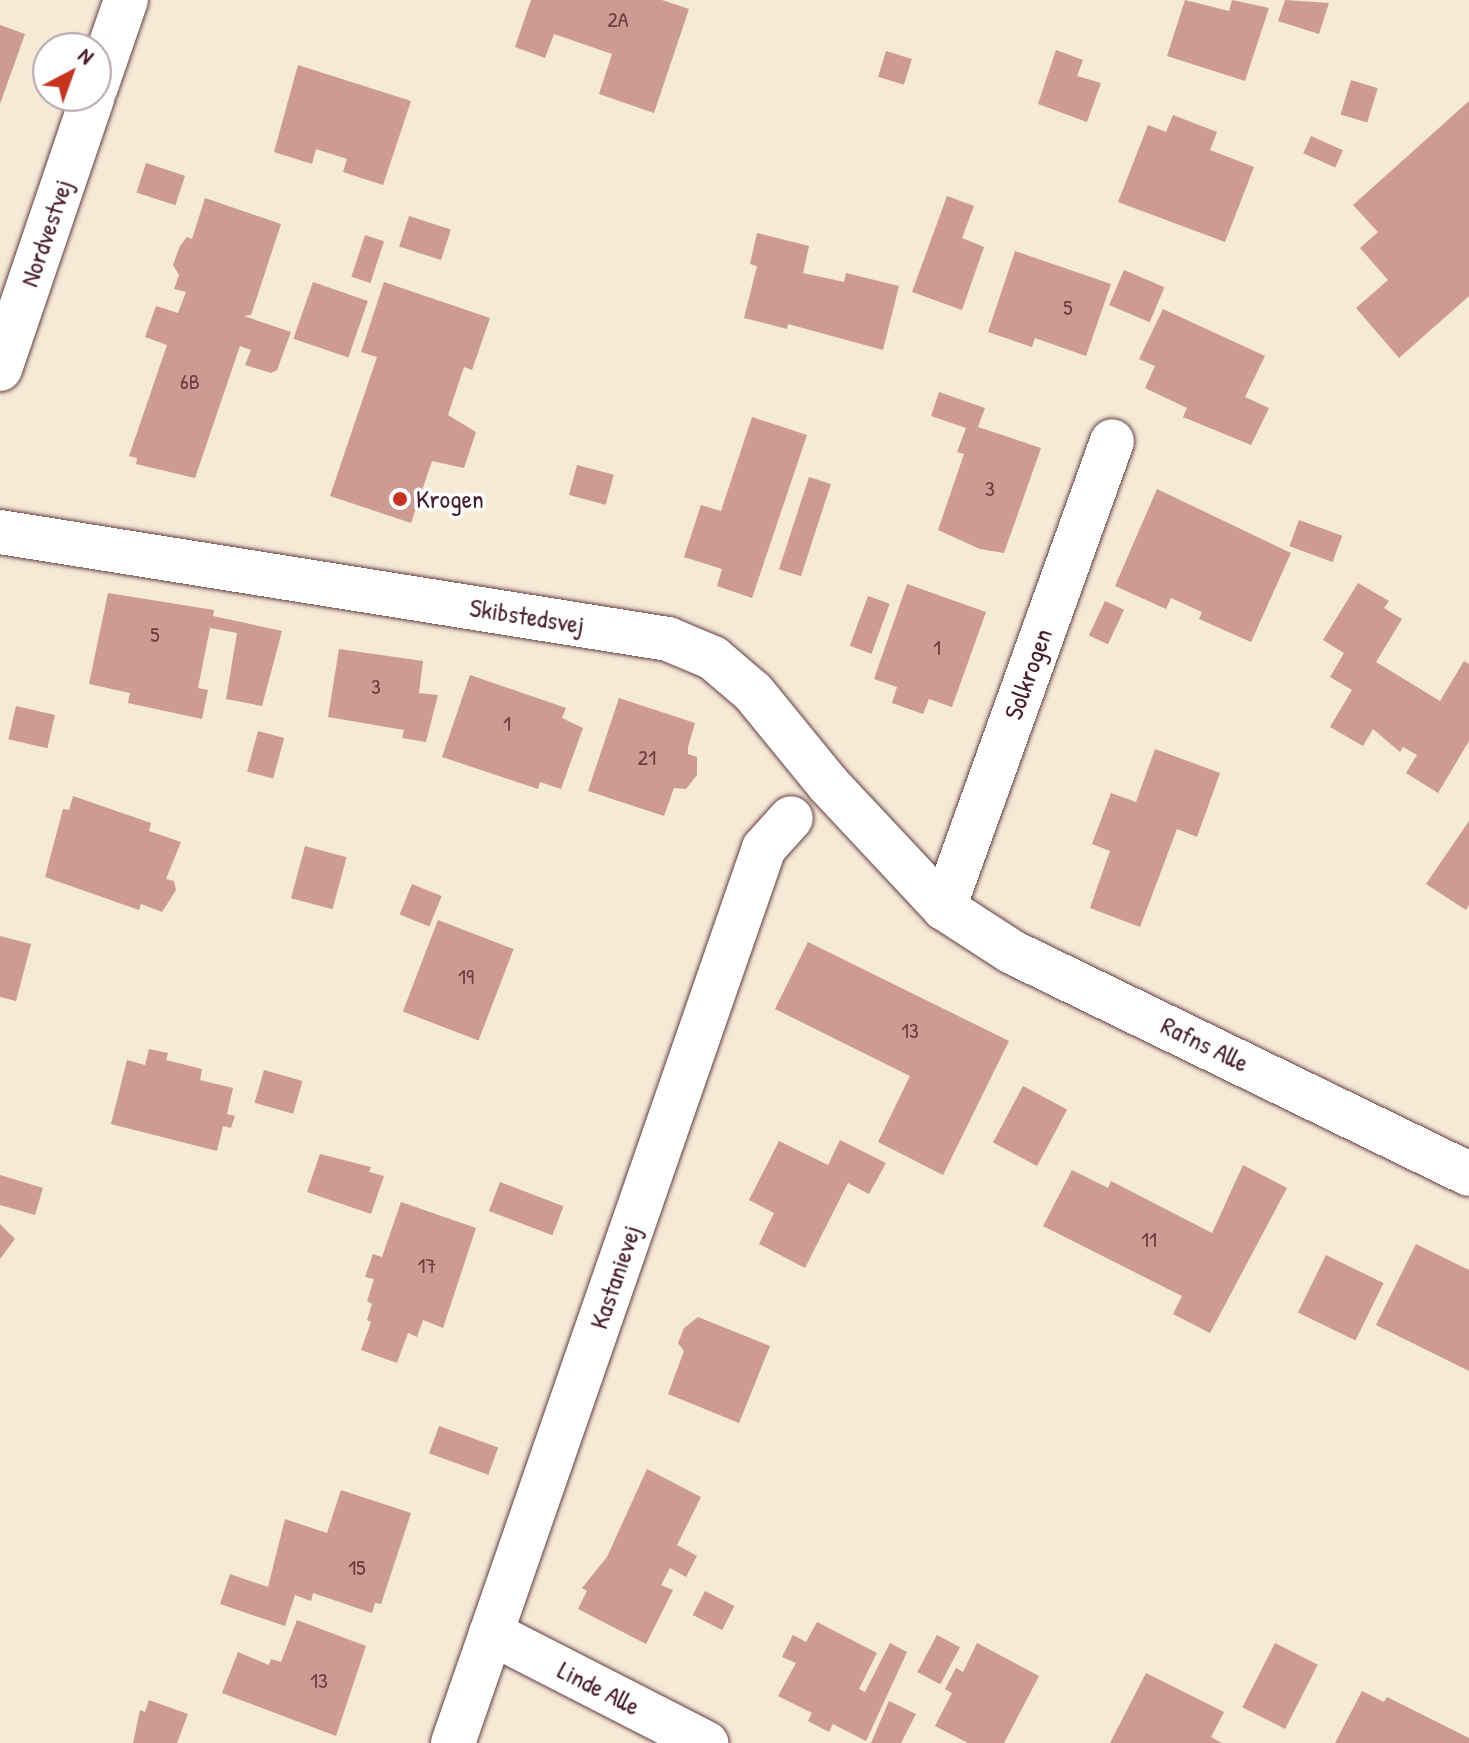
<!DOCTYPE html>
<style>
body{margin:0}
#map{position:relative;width:1469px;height:1743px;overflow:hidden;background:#f5ead5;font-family:"Patrick Hand",sans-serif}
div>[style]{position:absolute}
.building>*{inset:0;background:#cd9b8f;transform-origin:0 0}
.roads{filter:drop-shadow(0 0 2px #643d44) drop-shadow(0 0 2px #643d44)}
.minor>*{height:44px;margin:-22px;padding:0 22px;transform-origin:22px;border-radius:22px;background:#fff}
.dots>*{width:22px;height:22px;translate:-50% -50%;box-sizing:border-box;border:4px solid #fff;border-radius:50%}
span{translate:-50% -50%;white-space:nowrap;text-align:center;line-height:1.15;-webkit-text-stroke:7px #fff;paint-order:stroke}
.number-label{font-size:22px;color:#6b3e44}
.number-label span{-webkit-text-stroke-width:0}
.street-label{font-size:26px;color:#4a1f2b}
.poi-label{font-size:26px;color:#4a1f2b}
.left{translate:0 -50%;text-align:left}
.north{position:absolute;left:32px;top:32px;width:80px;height:80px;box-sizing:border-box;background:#fff;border:2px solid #b7a5aa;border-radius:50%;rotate:41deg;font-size:22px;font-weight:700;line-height:32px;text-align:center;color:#4a1f2b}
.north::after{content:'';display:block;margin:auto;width:28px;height:36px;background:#c8321e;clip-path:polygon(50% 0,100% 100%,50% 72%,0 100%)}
</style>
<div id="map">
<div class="building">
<i style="clip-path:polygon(531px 0,662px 0,689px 9px,654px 113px,599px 94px,612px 54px,554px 34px,545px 58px,515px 47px)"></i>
<i style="clip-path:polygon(1185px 0,1229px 11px,1232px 0,1269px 8px,1245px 81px,1167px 56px)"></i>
<i style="clip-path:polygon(1285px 0,1329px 3px,1319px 34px,1278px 21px)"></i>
<i style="clip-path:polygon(0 25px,25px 34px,0 104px)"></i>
<i style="clip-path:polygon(1056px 50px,1083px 60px,1077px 76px,1101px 83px,1087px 122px,1038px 104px)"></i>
<i style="left:886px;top:51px;width:27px;height:27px;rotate:17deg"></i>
<i style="clip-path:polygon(298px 65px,411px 101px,383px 185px,343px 172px,347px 159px,316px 149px,312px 164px,274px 152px)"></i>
<i style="left:1351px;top:80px;width:28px;height:36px;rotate:17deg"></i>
<i style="clip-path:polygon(1469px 101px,1469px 296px,1399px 358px,1356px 308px,1388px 280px,1360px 248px,1378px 232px,1353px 205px)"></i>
<i style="clip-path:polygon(1173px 115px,1217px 132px,1210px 150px,1254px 167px,1225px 242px,1118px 202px,1148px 125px,1166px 132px)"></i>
<i style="left:1311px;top:136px;width:35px;height:19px;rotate:24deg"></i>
<i style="left:146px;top:163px;width:41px;height:31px;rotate:18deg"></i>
<i style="clip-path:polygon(947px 196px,974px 206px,962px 238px,984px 247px,962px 310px,912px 292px)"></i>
<i style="clip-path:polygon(205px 198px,281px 224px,251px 315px,244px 316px,291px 332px,277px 370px,271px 373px,245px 365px,251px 350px,240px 346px,195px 478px,136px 464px,137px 458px,129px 456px,167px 345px,145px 337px,156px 306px,178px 313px,186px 292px,174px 289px,179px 275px,173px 265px,180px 246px,187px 237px,192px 239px)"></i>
<i style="left:409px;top:216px;width:44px;height:32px;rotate:18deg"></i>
<i style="clip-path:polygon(757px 233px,809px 246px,803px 273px,844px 282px,846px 273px,899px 286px,883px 350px,788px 324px,787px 329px,744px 318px,757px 266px,750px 264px)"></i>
<i style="left:365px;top:235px;width:20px;height:44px;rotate:18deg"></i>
<i style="clip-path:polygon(1015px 251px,1111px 284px,1086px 356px,1035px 338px,1032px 347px,988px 332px)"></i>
<i style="left:1124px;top:270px;width:44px;height:38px;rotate:23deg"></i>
<i style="left:313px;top:282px;width:58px;height:60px;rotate:19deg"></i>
<i style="clip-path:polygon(384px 282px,490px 318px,472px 370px,464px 367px,448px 415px,476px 432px,464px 468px,432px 461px,411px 523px,330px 496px,377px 357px,361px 352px)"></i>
<i style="clip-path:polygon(1163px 309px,1265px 356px,1245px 397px,1269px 408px,1251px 445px,1183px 417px,1187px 408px,1145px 388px,1155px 366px,1139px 359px)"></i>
<i style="clip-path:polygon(939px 392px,985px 408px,978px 427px,1041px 448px,1004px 553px,980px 549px,938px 530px,964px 454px,957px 452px,966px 428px,931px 416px)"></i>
<i style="clip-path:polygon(752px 417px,807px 435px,752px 598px,717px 586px,722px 569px,684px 557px,701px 505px,721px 511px)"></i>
<i style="left:577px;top:465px;width:38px;height:31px;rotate:15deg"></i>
<i style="left:809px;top:477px;width:23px;height:97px;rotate:18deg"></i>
<i style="clip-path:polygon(1157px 489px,1291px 553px,1251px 642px,1199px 619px,1202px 612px,1171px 598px,1166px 609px,1115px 586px)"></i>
<i style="left:1299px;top:520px;width:46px;height:28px;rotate:20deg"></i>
<i style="clip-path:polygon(1358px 583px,1389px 601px,1384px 608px,1402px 619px,1376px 662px,1440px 701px,1464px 661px,1469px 664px,1469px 741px,1438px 793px,1406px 773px,1417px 755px,1403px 747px,1400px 752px,1373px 729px,1363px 746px,1330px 727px,1352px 690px,1330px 677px,1344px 653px,1323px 640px)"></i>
<i style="clip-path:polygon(907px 584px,986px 612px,952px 707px,929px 699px,923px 714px,892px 703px,897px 687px,874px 679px)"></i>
<i style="clip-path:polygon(108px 593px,214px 610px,213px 616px,282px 631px,262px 706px,226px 699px,237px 633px,210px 628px,198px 688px,208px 690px,202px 719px,128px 703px,130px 693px,89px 684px)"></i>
<i style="left:868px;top:596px;width:23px;height:53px;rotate:20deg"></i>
<i style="left:1105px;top:601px;width:21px;height:38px;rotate:25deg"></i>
<i style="clip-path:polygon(339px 649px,423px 661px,419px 693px,438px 695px,426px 742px,402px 738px,404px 730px,328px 717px)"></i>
<i style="clip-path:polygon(470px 675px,566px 708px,562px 718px,583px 728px,561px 789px,540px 782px,538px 789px,442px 757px)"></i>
<i style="clip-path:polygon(619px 698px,695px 723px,688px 747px,688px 754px,697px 757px,697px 775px,686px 789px,674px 788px,664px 816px,588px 791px)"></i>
<i style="left:16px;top:706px;width:40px;height:34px;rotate:13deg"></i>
<i style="left:258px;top:731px;width:27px;height:42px;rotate:15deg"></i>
<i style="clip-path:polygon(1155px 749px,1220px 773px,1197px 837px,1177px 829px,1140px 927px,1090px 908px,1110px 851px,1092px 844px,1111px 793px,1136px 802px)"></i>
<i style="clip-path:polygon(73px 796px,151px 823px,149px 831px,181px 842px,166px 879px,174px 881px,176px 890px,162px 912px,141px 904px,139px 910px,45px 877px,63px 809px,69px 810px)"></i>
<i style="clip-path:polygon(1469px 821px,1469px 905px,1466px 910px,1426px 884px)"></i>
<i style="left:305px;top:846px;width:43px;height:54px;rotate:15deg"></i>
<i style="left:412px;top:884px;width:32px;height:33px;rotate:22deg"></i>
<i style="left:438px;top:920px;width:81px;height:98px;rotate:21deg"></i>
<i style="clip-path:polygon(0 936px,31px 944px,16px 1001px,0 997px)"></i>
<i style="clip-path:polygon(808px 942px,1009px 1041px,943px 1175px,878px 1142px,910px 1076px,775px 1009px)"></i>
<i style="clip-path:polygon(149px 1049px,168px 1053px,166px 1060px,202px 1069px,200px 1080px,233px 1088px,227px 1114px,235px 1116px,231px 1128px,223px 1126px,217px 1151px,111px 1124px,127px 1060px,145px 1065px)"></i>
<i style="left:264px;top:1070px;width:40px;height:34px;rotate:16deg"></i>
<i style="left:1023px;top:1086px;width:50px;height:64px;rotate:28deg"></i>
<i style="clip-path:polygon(840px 1140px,886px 1163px,869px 1194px,848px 1183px,805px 1268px,759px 1244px,774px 1213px,749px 1200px,779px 1141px,828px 1165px)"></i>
<i style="clip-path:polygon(320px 1154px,371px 1167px,369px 1172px,384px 1176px,371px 1214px,307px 1192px)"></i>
<i style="clip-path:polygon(1243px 1165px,1287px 1188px,1210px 1333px,1173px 1314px,1182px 1296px,1043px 1226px,1072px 1170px,1108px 1188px,1111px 1181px,1212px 1233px)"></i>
<i style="clip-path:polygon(0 1175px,43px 1188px,35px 1215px,0 1205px)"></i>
<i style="left:500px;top:1182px;width:68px;height:31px;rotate:21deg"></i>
<i style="clip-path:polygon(401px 1202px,476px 1228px,443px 1328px,423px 1320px,417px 1337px,408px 1333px,397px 1363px,361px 1350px,371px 1322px,367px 1320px,372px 1304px,367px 1301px,374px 1279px,365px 1277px,373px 1254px,382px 1257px)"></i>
<i style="clip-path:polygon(0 1224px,15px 1239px,0 1259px)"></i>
<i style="clip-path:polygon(1416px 1244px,1469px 1270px,1469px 1371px,1376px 1325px)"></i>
<i style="left:1326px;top:1255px;width:64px;height:64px;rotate:26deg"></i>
<i style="clip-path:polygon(698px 1317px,770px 1346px,739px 1423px,668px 1394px,684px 1351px,678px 1343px,684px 1328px)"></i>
<i style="left:439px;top:1426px;width:63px;height:29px;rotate:20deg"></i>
<i style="clip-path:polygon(647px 1469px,701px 1497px,677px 1545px,697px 1556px,686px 1577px,670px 1568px,661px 1585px,673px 1590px,646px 1644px,578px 1609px,587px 1591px,582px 1588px,607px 1557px)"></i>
<i style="clip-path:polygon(341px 1490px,411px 1513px,381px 1604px,375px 1603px,372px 1613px,313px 1593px,311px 1601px,295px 1595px,285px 1626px,220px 1604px,230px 1574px,268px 1587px,285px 1519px,327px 1533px)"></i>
<i style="left:705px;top:1591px;width:33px;height:27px;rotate:27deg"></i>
<i style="clip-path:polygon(297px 1620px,366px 1646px,336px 1736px,222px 1693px,238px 1652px,269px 1665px,271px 1659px,281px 1662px)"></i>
<i style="clip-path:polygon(817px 1622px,877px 1653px,859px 1689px,865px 1692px,890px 1643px,907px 1652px,866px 1741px,833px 1724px,829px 1732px,808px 1721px,812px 1713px,778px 1696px,796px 1663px,782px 1657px,793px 1635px,806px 1642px)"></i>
<i style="left:937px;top:1635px;width:26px;height:42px;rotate:28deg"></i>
<i style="clip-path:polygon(977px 1643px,1039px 1676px,1004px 1743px,968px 1743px,935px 1726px,952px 1693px,945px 1689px,956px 1668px,963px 1672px)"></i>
<i style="left:1275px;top:1643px;width:48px;height:72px;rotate:27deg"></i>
<i style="clip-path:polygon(1146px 1673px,1224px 1712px,1211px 1737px,1222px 1743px,1110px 1743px)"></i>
<i style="clip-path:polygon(1362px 1691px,1384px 1702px,1387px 1697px,1469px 1738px,1469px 1743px,1335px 1743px)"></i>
<i style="clip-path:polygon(149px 1700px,188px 1714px,177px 1743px,133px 1743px,140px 1710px,145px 1712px)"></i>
<i style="clip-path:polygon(889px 1701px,916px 1714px,901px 1743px,871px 1743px)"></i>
</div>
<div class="roads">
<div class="minor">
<i style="left:96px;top:87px;width:92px;rotate:-71deg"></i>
<i style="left:0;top:369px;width:288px;rotate:-71.2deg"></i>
<i style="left:0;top:532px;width:677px;rotate:9.1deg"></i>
<i style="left:668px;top:639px;width:49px;rotate:22.9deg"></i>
<i style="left:713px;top:658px;width:52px;rotate:40.4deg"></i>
<i style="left:753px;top:692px;width:119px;rotate:50.8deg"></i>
<i style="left:828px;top:784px;width:170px;rotate:46.9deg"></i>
<i style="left:944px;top:908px;width:81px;rotate:32.9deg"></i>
<i style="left:1012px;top:952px;width:508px;rotate:25.91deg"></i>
<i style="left:944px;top:908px;width:496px;rotate:-70.2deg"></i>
<i style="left:491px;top:1633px;width:242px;rotate:27.1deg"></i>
<i style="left:453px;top:1743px;width:947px;rotate:-70.84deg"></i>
<i style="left:764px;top:848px;width:40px;rotate:-48deg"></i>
</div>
</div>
<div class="dots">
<i style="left:400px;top:499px;background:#c8321e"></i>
</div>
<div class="number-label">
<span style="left:618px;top:20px">2A</span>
<span style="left:1068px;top:308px">5</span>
<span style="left:190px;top:382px">6B</span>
<span style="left:990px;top:489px">3</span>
<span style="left:155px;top:635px">5</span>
<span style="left:937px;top:648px">1</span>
<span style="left:376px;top:687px">3</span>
<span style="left:507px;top:724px">1</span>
<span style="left:647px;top:758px">21</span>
<span style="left:466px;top:977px">19</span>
<span style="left:910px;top:1031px">13</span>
<span style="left:1149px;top:1240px">11</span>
<span style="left:427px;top:1266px">17</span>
<span style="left:357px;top:1568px">15</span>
<span style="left:319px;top:1681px">13</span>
</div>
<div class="street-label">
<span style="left:46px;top:233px;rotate:-71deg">Nordvestvej</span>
<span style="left:527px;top:616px;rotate:9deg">Skibstedsvej</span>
<span style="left:1028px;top:674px;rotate:-70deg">Solkrogen</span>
<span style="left:1205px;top:1044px;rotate:26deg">Rafns Alle</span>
<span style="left:615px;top:1277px;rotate:-71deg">Kastanievej</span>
<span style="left:599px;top:1688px;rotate:27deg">Linde Alle</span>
</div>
<div class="poi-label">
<span class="left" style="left:416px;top:499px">Krogen</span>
</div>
<div class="north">N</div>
</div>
